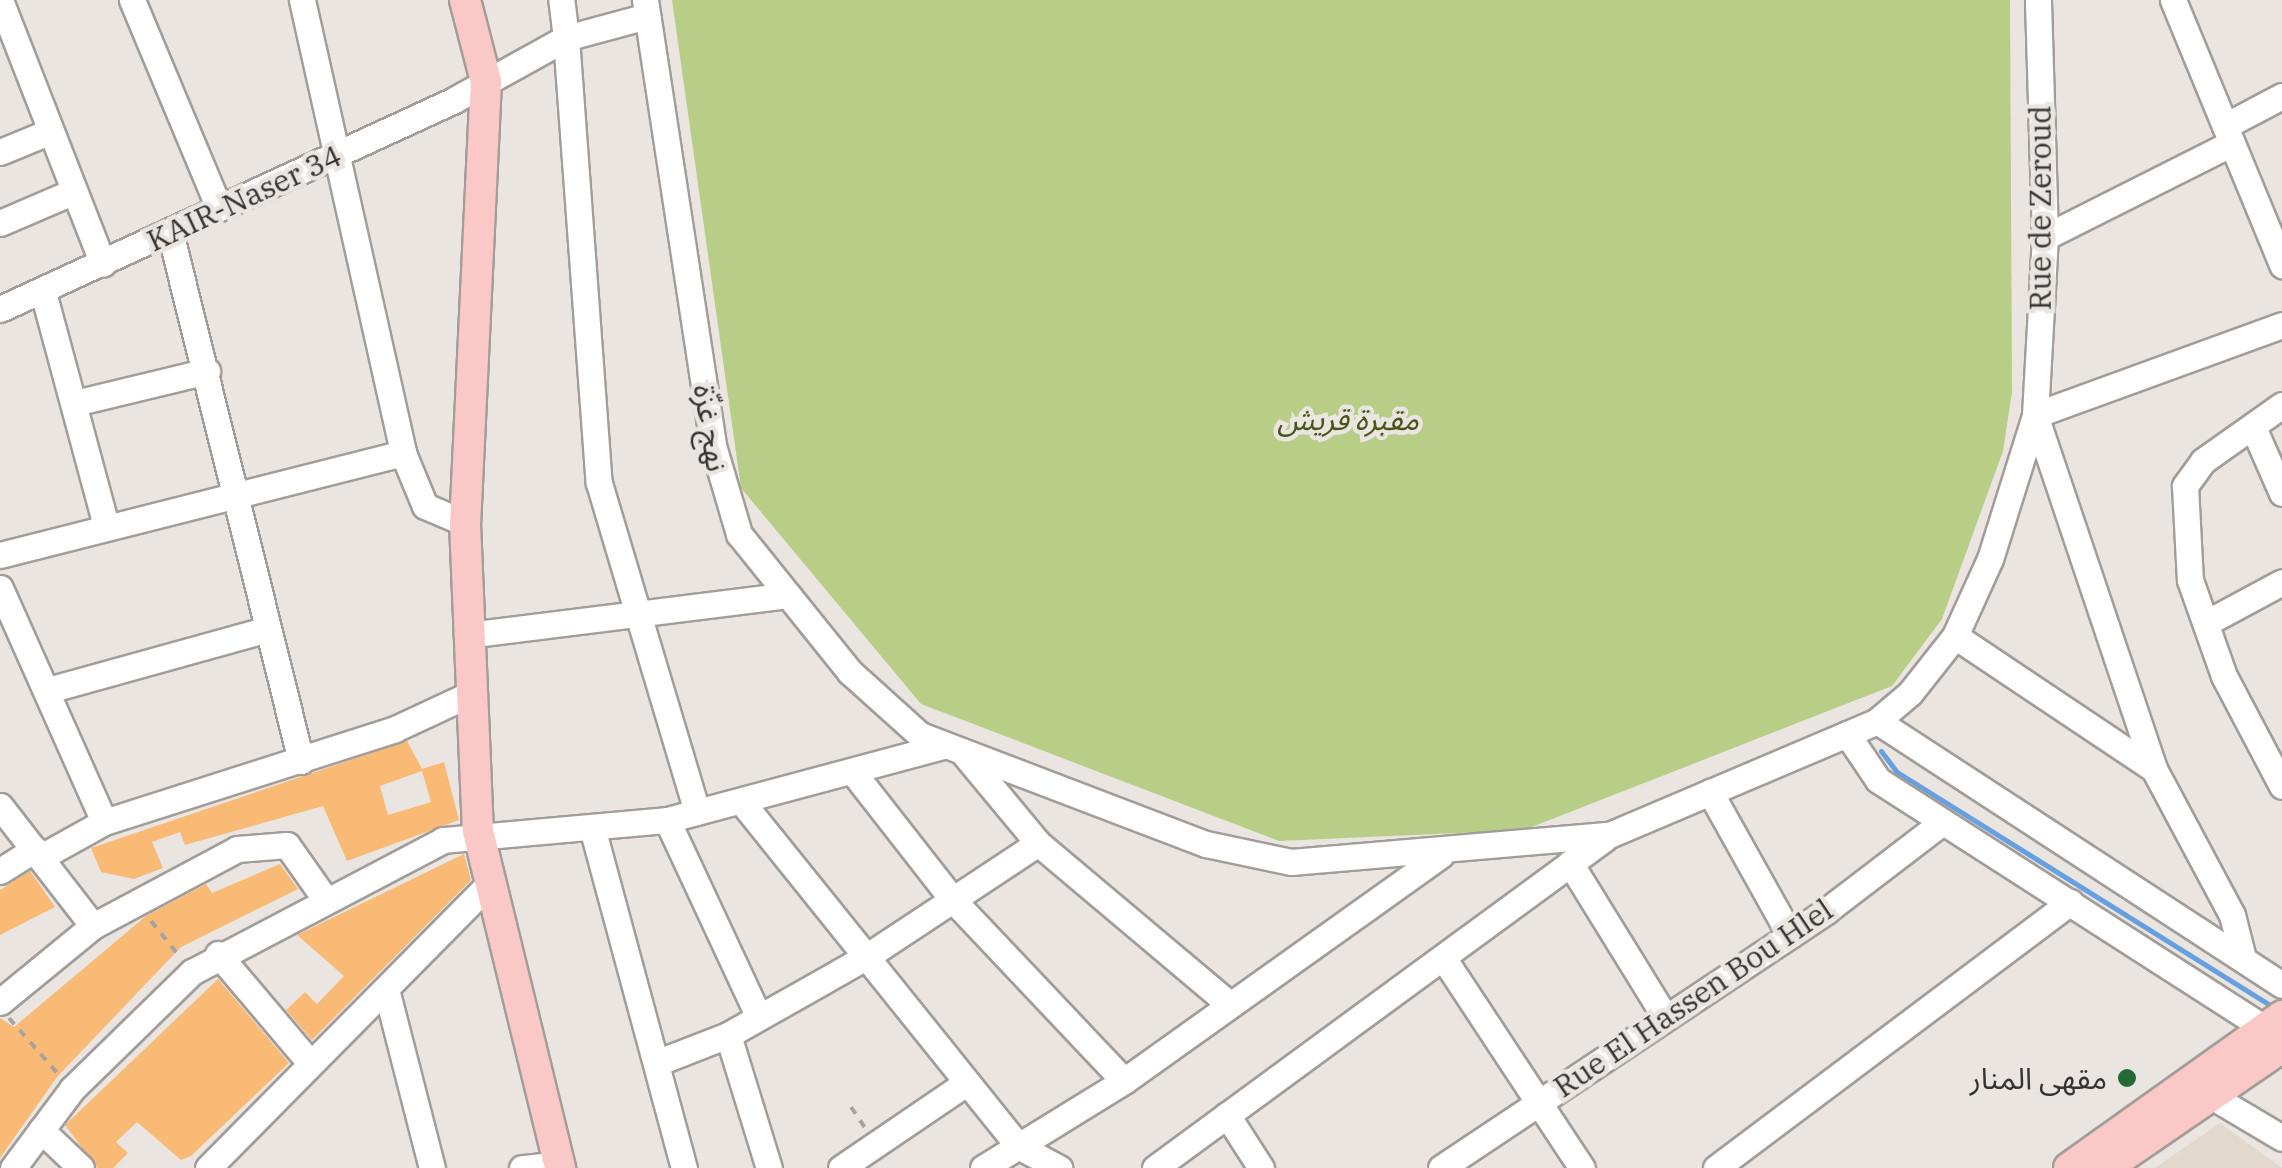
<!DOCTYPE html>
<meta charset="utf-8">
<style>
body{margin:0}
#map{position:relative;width:2282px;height:1168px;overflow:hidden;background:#eae5e0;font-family:"IBM Plex Serif","Noto Sans Arabic",serif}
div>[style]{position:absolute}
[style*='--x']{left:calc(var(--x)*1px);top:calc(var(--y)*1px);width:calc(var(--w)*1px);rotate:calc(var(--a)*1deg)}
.built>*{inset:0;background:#e2d8cd}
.green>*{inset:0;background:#b8cd85}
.stream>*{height:5px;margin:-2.5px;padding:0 2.5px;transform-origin:2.5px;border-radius:2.5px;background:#67a0e1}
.building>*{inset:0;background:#f9ba75}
.path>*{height:4px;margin-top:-2px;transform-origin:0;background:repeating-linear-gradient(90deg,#a6a29f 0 8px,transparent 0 16px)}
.roads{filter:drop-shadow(2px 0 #a29d99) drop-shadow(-2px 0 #a29d99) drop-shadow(0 2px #a29d99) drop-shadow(0 -2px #a29d99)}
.minor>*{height:25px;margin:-12.5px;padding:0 12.5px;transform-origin:12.5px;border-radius:12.5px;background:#fff}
.major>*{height:30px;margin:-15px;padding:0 15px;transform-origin:15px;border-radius:15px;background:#fac9c7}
.dots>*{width:28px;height:28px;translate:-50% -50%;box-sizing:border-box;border:5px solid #eae5e0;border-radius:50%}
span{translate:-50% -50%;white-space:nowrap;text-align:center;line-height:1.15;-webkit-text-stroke:9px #eae5e0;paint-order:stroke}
.street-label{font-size:30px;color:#353432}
.park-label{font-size:30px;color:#48561a;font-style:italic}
.poi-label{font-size:30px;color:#353432}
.right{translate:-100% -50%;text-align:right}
</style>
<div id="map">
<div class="built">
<div style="clip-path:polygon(2220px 1123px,2282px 1168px,2155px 1168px)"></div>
</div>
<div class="green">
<div style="clip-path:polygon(672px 0,2010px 0,2012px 392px,2003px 451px,1942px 619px,1892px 686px,1524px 830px,1279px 841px,921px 704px,741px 488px)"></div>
</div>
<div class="stream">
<div style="--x:1881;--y:751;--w:26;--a:53"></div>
<div style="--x:1897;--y:772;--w:446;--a:32"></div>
</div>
<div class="building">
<div style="clip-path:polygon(evenodd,407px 741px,422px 769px,444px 762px,459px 820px,347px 861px,323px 806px,185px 845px,180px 832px,152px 842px,163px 868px,134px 879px,101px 872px,91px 848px,407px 741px,422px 771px,431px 802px,388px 815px,380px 786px,422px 771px)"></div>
<div style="clip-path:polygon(464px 854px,471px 880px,312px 1040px,286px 1010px,305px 992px,317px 1004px,344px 976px,297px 935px)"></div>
<div style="clip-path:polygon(280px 864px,298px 889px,181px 947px,57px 1077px,0 1158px,0 1018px,14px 1027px,146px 916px,206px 884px,212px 893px)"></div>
<div style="clip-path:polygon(30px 871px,55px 907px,0 935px,0 890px)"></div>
<div style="clip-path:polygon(218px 979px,289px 1063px,191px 1156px,181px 1160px,137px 1122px,116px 1142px,128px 1153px,113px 1168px,97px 1168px,65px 1125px)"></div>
</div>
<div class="path">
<div style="--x:151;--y:921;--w:45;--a:51.3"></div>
<div style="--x:9;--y:1018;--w:76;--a:48.7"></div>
<div style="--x:851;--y:1107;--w:25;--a:56"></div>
</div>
<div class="roads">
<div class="minor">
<div style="--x:0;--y:0;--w:283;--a:68.7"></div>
<div style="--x:132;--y:0;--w:225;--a:67.3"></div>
<div style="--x:302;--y:0;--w:464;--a:77.4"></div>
<div style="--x:403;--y:453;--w:57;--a:67.5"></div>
<div style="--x:425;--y:506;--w:43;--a:23"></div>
<div style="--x:645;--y:0;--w:454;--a:81.3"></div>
<div style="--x:714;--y:449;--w:89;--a:73.6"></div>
<div style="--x:739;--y:534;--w:177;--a:51.2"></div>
<div style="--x:850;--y:672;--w:94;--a:42"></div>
<div style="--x:920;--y:735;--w:306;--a:20.9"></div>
<div style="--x:1206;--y:844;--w:87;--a:12"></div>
<div style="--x:1291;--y:862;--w:319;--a:-4.9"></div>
<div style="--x:1609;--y:835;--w:291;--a:-23"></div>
<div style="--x:1877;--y:721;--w:43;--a:-40.3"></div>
<div style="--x:1910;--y:693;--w:73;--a:-51.7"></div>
<div style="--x:1955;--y:636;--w:85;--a:-65.6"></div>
<div style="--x:1990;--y:559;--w:151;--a:-72.6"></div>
<div style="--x:2035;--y:415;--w:178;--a:-86.8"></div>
<div style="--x:2045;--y:237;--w:237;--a:-91.7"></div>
<div style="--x:2173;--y:0;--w:287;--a:67.6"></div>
<div style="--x:647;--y:16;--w:84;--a:164.8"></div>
<div style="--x:566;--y:38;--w:446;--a:85.8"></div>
<div style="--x:599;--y:483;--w:343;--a:73.4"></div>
<div style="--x:2225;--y:126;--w:64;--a:-27.8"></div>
<div style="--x:0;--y:152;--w:50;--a:-22.4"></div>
<div style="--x:0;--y:223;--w:76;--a:-23.2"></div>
<div style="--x:170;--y:232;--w:545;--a:76.09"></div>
<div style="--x:2045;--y:237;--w:209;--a:-26.7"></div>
<div style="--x:43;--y:292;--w:242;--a:74.9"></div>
<div style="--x:0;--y:309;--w:500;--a:-24.7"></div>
<div style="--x:454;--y:100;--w:128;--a:-29"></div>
<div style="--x:566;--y:38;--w:38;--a:-97"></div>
<div style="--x:75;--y:403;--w:136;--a:-13.6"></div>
<div style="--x:2282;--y:405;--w:97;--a:144.7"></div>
<div style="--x:2203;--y:461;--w:31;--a:126"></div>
<div style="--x:2185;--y:486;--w:94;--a:87"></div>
<div style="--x:2190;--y:580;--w:102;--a:70.5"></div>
<div style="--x:2224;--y:676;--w:124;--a:62.2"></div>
<div style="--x:2035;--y:415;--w:373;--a:71.4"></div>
<div style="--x:2154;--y:769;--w:166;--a:61.9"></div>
<div style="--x:2232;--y:915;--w:40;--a:75.6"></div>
<div style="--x:2035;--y:415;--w:263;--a:-20"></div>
<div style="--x:2253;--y:427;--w:72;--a:66.3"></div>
<div style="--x:0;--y:555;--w:416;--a:-14.2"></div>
<div style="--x:0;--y:588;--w:256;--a:66"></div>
<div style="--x:2206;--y:623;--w:86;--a:-28.3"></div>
<div style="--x:467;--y:635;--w:323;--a:-7.1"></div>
<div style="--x:1955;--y:636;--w:239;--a:33.8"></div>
<div style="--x:48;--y:690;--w:228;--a:-15.5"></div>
<div style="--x:1877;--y:721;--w:483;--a:33.1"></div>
<div style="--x:1847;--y:734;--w:55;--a:56"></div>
<div style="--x:1878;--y:780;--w:460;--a:32.7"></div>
<div style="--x:965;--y:755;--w:114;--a:50.3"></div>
<div style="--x:1038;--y:843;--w:247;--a:40.1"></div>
<div style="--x:856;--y:776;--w:157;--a:52"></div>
<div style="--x:953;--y:900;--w:249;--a:46.6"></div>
<div style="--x:1710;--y:792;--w:164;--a:60.8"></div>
<div style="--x:741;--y:801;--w:442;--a:51.2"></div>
<div style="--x:1018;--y:1146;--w:47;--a:28.2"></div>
<div style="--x:0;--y:806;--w:152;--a:52.2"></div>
<div style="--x:667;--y:820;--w:217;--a:65"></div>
<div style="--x:593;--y:831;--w:349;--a:74.9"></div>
<div style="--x:41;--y:857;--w:72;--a:-29.1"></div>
<div style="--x:104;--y:822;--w:305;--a:-17.7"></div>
<div style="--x:395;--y:729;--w:81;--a:-25"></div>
<div style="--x:1570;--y:863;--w:181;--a:58.3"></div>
<div style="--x:0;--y:871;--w:41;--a:-32.2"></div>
<div style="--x:218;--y:954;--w:143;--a:49.8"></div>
<div style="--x:1446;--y:962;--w:247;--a:56.6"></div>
<div style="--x:386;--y:989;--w:185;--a:75.6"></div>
<div style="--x:0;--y:1002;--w:120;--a:-39.3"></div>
<div style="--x:93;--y:926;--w:163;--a:-28.1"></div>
<div style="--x:237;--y:849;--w:50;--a:-4.6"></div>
<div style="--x:287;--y:845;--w:62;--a:54.8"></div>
<div style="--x:728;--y:1035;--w:139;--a:72.9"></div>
<div style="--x:656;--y:1063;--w:77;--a:-21.3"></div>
<div style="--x:728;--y:1035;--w:159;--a:-29.5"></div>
<div style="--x:866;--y:957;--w:206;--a:-33.5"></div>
<div style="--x:2213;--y:1097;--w:80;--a:30.7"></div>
<div style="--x:1227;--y:1115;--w:63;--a:57.3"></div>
<div style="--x:41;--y:1130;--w:55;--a:43.5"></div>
<div style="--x:13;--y:1168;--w:99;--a:-53.2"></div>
<div style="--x:72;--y:1089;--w:168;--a:-44.3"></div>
<div style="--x:192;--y:972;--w:284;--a:-27.7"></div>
<div style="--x:443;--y:840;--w:225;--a:-5.1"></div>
<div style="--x:667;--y:820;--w:287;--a:-15"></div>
<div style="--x:208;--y:1168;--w:397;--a:-45.3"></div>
<div style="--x:522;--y:1168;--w:37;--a:-6"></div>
<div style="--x:841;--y:1168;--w:151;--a:-34.2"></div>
<div style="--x:983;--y:1168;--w:166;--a:-31.7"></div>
<div style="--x:1124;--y:1081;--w:389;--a:-35.5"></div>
<div style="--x:1155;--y:1168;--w:558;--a:-36.25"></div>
<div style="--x:1441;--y:1168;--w:463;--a:-33.7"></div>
<div style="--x:1826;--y:911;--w:145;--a:-37.4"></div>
<div style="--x:1716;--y:1168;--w:443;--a:-36.9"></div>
</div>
<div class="major">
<div style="--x:465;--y:0;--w:84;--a:75.5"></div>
<div style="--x:486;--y:81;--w:442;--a:92.7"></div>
<div style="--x:465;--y:523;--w:308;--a:87.6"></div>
<div style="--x:478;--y:831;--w:347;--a:76.3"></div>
<div style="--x:2069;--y:1168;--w:262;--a:-35.5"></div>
<div style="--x:2106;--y:1168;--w:214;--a:-34.5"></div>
</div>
</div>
<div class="dots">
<div style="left:2127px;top:1078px;background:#236a37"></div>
</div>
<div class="street-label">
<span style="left:244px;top:198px;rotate:-25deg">KAIR-Naser 34</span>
<span style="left:2040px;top:208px;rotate:-90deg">Rue de Zeroud</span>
<span style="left:711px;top:428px;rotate:81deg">نهج غزّة</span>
<span style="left:1693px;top:998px;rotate:-34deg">Rue El Hassen Bou Hlel</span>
</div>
<div class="park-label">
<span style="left:1348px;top:419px">مقبرة قريش</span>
</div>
<div class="poi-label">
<span class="right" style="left:2107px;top:1078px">مقهى المنار</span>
</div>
</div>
